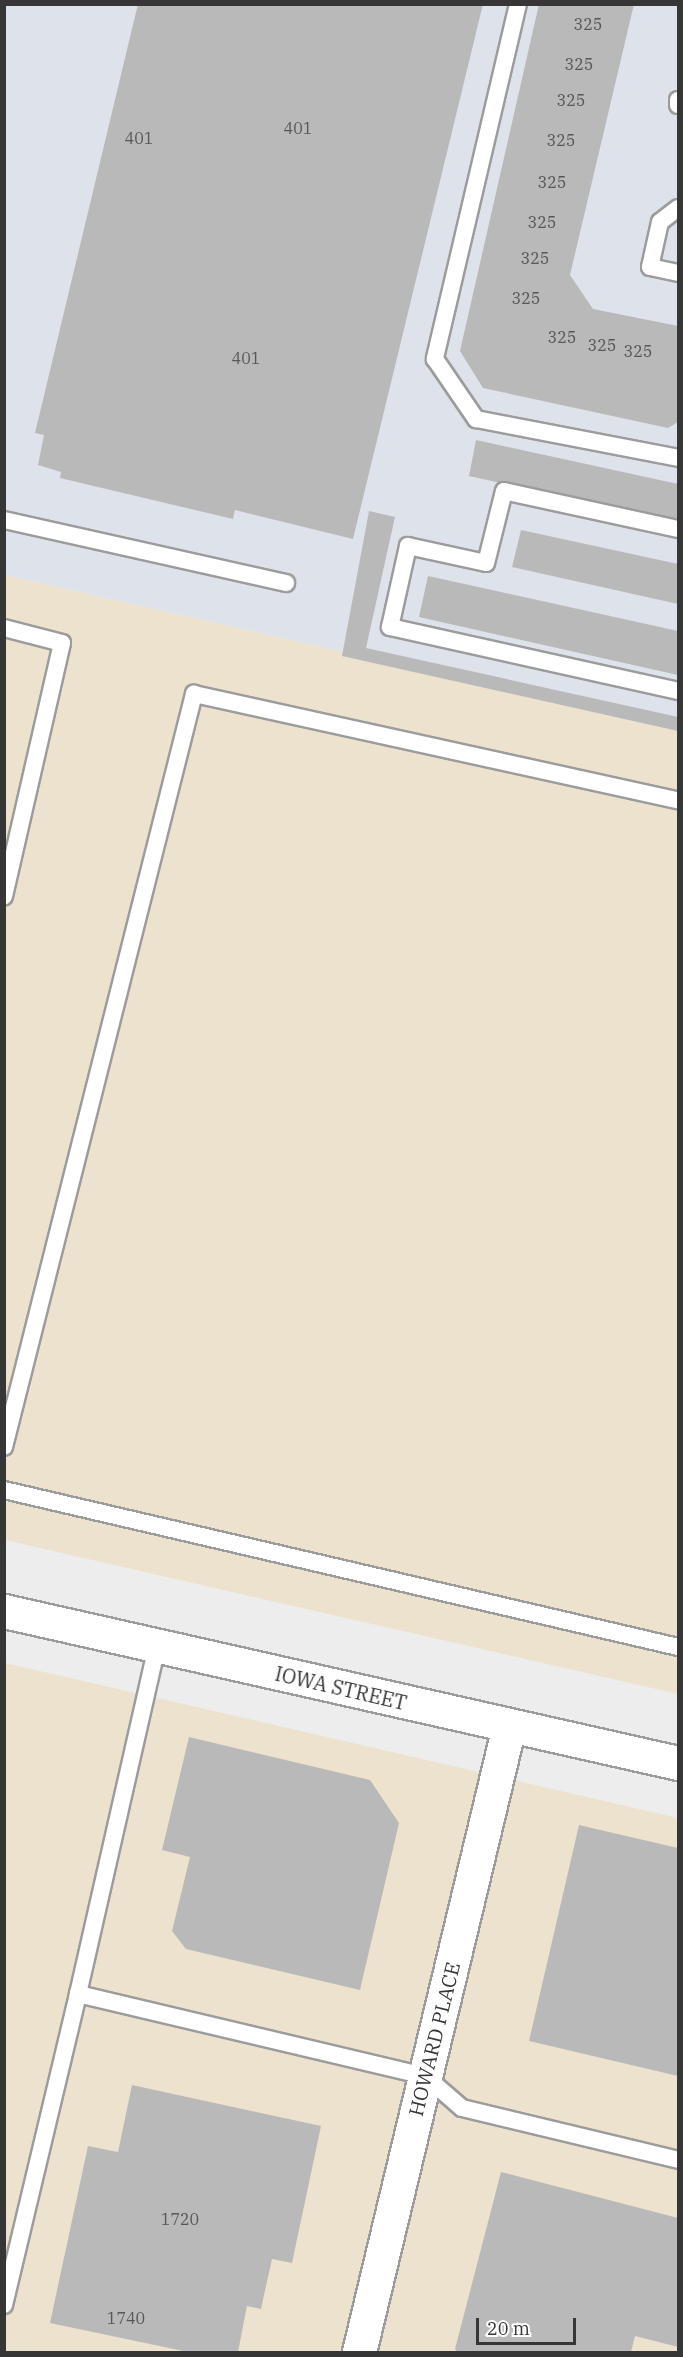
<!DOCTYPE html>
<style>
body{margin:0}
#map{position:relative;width:683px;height:2357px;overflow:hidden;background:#ededee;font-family:"IBM Plex Serif",serif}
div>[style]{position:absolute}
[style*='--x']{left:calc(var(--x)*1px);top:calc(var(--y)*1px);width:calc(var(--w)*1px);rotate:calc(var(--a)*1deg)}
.built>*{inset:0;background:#dee2ea}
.industrial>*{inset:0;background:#ede2ce}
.building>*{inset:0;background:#bab9b9}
.roads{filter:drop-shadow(2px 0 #9c9c9d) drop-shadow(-2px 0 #9c9c9d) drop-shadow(0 2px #9c9c9d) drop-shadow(0 -2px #9c9c9d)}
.service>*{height:16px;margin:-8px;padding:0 8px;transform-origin:8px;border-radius:8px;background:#fff}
.minor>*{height:33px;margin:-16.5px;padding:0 16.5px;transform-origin:16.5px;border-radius:16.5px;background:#fff}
span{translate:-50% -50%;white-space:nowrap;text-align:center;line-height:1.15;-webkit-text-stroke:4.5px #fff;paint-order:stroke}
.number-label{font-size:16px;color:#575757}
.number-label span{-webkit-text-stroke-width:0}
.street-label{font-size:20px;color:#363636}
.frame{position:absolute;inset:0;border:6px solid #363636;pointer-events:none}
.scale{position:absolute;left:476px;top:2318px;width:100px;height:27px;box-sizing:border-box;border:3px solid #363636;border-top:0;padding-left:8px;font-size:18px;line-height:21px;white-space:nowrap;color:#363636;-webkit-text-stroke:4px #fff;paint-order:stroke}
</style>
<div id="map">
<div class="built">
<div style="clip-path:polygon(5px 5px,678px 5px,678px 728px,5px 575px)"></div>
</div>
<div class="industrial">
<div style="clip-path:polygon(5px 575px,678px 728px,678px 1694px,5px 1540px)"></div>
<div style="clip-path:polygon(5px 1663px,678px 1818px,678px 2352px,5px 2352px)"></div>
</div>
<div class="building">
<div style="clip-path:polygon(138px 4px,483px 4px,353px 539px,235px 510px,233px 519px,60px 478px,61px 472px,38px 465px,44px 435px,35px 433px)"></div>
<div style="clip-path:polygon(539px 4px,634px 4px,570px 275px,593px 309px,678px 326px,678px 422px,668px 428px,483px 388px,460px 351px)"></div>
<div style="clip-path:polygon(476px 440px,678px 484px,678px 522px,469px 476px)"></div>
<div style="clip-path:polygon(369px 511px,395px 517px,366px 648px,678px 717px,678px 731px,342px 656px)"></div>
<div style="clip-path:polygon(521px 530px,678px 564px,678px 604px,512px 567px)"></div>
<div style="clip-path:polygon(428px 576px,678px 631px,678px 675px,419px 617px)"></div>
<div style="clip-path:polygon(189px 1737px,370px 1780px,399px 1823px,360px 1990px,186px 1949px,172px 1931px,190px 1857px,162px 1850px)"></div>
<div style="clip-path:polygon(579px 1825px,678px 1848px,678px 2076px,529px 2041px)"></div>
<div style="clip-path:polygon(132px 2085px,321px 2126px,292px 2263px,272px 2259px,261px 2309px,247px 2306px,238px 2352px,188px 2352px,50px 2323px,88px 2146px,118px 2152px)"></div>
<div style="clip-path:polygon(501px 2172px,678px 2218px,678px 2347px,635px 2336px,631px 2352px,457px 2352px,455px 2349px)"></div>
</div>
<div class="roads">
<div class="service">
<div style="--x:518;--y:4;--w:365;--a:103.2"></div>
<div style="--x:435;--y:359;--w:73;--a:55.7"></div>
<div style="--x:476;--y:419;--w:206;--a:10.9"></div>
<div style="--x:678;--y:100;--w:5;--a:90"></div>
<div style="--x:678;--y:208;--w:23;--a:142"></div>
<div style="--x:660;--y:222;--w:46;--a:102.5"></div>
<div style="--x:650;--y:267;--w:29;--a:12"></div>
<div style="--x:4;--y:520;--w:289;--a:12.6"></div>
<div style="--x:678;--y:529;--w:178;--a:-167.7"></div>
<div style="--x:504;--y:491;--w:74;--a:104"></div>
<div style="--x:486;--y:563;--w:80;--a:-167.7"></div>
<div style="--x:408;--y:546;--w:83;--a:102.5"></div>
<div style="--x:390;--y:627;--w:295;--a:12.5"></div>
<div style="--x:4;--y:628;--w:60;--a:14.5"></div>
<div style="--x:62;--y:643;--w:260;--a:102.9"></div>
<div style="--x:4;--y:1447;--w:777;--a:-75.84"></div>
<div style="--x:194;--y:694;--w:495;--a:12.4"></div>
<div style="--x:4;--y:1490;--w:692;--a:13.11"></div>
<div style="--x:78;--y:1994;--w:358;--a:-77.2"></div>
<div style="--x:4;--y:2305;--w:320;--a:-76.6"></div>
<div style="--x:78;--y:1994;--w:357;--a:13.3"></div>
<div style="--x:425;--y:2076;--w:49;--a:40.9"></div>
<div style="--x:462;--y:2108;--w:222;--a:13.5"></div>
</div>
<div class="minor">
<div style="--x:4;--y:1611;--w:691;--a:12.71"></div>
<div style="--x:359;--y:2352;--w:644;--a:-76.53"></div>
</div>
</div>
<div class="number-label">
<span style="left:588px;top:24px">325</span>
<span style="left:579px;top:64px">325</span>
<span style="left:571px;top:100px">325</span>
<span style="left:298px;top:128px">401</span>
<span style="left:139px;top:138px">401</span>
<span style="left:561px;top:140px">325</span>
<span style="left:552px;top:182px">325</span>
<span style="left:542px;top:222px">325</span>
<span style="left:535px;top:258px">325</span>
<span style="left:526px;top:298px">325</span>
<span style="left:562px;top:337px">325</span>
<span style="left:602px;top:345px">325</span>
<span style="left:638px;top:351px">325</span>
<span style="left:246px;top:358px">401</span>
<span style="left:180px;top:2219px">1720</span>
<span style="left:126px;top:2318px">1740</span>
</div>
<div class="street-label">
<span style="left:341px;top:1688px;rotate:13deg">IOWA STREET</span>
<span style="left:434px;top:2039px;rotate:-76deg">HOWARD PLACE</span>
</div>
<div class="frame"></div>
<div class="scale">20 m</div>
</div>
